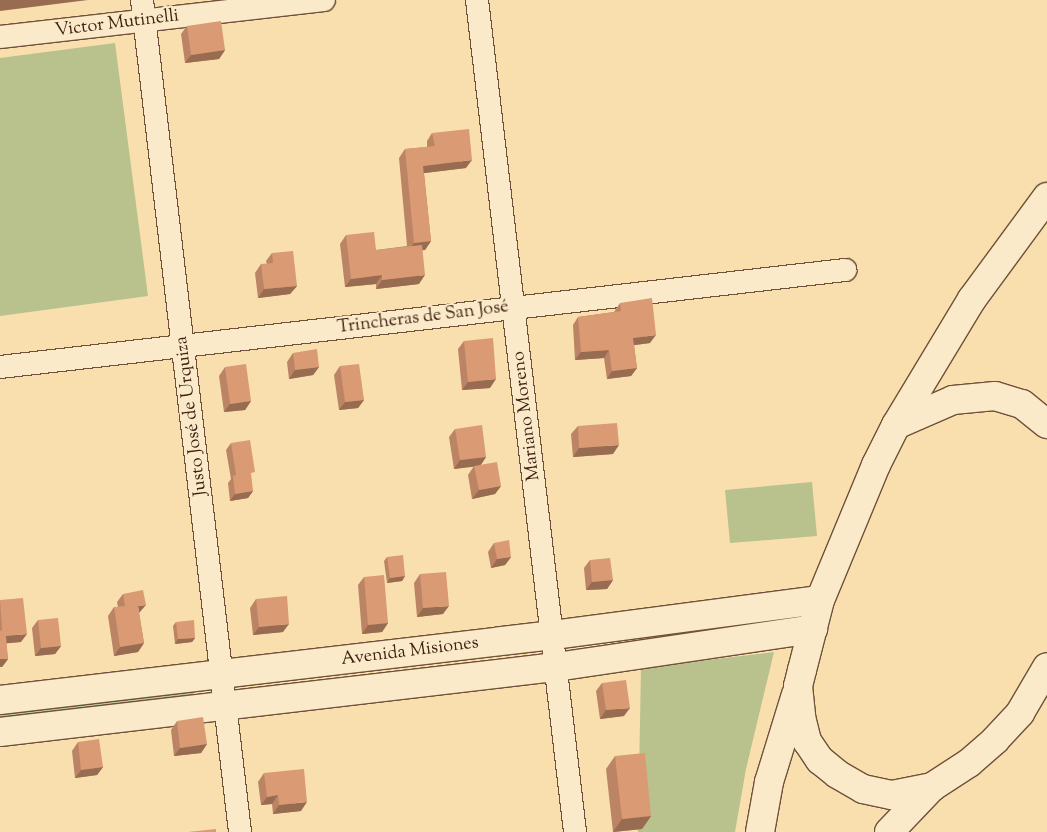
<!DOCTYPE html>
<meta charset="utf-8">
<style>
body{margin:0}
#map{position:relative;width:1047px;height:832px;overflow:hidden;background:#f8dfad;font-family:"Sorts Mill Goudy",serif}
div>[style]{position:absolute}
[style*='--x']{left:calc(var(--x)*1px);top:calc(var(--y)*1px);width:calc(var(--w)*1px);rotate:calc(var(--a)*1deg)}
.green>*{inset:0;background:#b9c28d}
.roads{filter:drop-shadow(1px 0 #6f5139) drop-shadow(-1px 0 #6f5139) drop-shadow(0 1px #6f5139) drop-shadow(0 -1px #6f5139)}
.minor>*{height:22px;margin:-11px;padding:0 11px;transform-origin:11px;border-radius:11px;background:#faeaca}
.secondary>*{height:28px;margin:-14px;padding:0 14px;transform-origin:14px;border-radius:14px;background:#faeaca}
.wall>*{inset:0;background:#bb8464}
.shaded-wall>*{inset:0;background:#986c51}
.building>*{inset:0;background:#d99a74}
span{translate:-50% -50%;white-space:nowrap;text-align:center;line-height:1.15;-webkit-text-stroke:4.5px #faeaca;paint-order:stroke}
.street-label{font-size:18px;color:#412212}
</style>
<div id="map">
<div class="green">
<div style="clip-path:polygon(115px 43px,148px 296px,0 316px,0 58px)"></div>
<div style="clip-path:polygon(812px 482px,817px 536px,730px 543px,725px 490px)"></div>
<div style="clip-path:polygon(774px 652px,746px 769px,735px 832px,638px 832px,641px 668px)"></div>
<div style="clip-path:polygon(192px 682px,194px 698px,0 722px,0 706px)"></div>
</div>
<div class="roads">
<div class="minor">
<div style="--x:142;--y:0;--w:838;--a:83.28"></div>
<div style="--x:477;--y:0;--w:838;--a:83.28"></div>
<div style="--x:0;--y:37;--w:326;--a:-6.5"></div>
<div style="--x:0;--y:367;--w:851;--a:-6.55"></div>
</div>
<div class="secondary">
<div style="--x:1047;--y:197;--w:127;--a:126.3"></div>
<div style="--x:972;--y:299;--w:147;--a:121.1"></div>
<div style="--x:896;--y:425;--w:45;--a:116.6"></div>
<div style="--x:876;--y:465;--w:146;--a:112.5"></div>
<div style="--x:820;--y:600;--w:72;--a:104.4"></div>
<div style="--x:802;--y:670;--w:16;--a:104"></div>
<div style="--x:798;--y:686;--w:31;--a:84"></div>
<div style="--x:801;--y:717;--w:25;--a:76"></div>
<div style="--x:807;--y:741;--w:23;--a:56"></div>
<div style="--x:820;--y:760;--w:22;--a:39"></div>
<div style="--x:837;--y:774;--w:30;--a:30"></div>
<div style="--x:863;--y:789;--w:30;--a:12"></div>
<div style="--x:892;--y:795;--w:41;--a:-11.3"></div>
<div style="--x:932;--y:787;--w:44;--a:-33"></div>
<div style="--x:969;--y:763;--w:35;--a:-41"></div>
<div style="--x:995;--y:740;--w:37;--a:-47"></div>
<div style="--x:1020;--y:713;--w:53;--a:-59.6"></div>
<div style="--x:896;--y:425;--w:62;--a:-23.7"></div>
<div style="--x:953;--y:400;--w:42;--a:-5.4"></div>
<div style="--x:995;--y:396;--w:28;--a:17"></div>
<div style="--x:1022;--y:404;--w:32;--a:39"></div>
<div style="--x:0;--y:700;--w:557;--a:-6.7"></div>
<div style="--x:553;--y:635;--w:269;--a:-7.5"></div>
<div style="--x:0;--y:732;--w:560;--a:-6.67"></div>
<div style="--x:556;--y:667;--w:260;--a:-8.4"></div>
<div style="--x:760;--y:832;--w:51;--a:-79.8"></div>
<div style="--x:769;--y:782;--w:92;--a:-72.9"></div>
<div style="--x:889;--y:832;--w:61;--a:-46.3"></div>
</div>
</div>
<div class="wall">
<div style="clip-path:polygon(187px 26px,225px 50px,219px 59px,185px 63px,181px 34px)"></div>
<div style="clip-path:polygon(432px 133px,466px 168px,424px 173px,431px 241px,425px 250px,422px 250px,419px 284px,376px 289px,376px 284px,345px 287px,340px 244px,346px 235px,376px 250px,407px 246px,399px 158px,405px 149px,427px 147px,427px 141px)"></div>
<div style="clip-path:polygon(272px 253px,297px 286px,290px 294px,258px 298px,255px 273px,261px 264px,267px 264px,266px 261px)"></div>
<div style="clip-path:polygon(620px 303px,650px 343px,634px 345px,637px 368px,631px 376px,607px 379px,604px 358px,575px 360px,573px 325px,578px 317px,614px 312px)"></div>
<div style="clip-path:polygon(464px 341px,490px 388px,462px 390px,458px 349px)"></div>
<div style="clip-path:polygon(293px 353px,319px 367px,313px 375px,289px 379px,287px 362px)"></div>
<div style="clip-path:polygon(340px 366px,364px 400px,358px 408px,339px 410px,334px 375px)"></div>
<div style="clip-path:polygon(225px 367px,251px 401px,245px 410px,224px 412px,219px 376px)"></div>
<div style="clip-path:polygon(578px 426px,613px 454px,573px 457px,571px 434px)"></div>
<div style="clip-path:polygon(455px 429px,486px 457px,481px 465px,501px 486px,495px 494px,472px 499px,468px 475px,474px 466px,454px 469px,449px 437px)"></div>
<div style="clip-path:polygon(231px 443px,253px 491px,248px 498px,230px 501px,228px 483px,231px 479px,226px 450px)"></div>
<div style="clip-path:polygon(494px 543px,511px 557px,505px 565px,491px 568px,488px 552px)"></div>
<div style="clip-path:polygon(387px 557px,405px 576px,402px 581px,387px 583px,384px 561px)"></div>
<div style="clip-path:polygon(590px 560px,613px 580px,607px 589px,586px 590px,584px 568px)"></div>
<div style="clip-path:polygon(420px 574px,443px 614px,417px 617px,414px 583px)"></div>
<div style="clip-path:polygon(364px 577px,388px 623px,382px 632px,362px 634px,358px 585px)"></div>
<div style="clip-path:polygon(123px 594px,139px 613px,144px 643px,138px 652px,114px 656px,108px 616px,114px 607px,118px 607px,117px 602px)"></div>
<div style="clip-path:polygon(256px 599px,283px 632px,253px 635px,250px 608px)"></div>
<div style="clip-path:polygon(0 600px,21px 642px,6px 643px,8px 659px,2px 667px,0 667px)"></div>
<div style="clip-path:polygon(38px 620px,61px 646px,55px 654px,35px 656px,32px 628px)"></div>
<div style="clip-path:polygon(176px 622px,195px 638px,192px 642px,175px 644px,173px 626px)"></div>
<div style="clip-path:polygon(602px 683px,624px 716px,600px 719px,596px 691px)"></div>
<div style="clip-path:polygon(177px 721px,207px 744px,201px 753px,174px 756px,171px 730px)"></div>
<div style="clip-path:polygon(78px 742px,103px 767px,97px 775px,75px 778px,72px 751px)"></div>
<div style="clip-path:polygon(615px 756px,651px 816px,642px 829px,613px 832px,606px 769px)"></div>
<div style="clip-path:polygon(264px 773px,301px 811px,273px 814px,272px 804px,261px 805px,258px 782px)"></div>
</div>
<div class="shaded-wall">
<div style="clip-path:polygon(0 0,88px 0,0 11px)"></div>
<div style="clip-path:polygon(225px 50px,219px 59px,185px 63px,191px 55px)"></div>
<div style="clip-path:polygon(472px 160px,466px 168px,417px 174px,423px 166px)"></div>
<div style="clip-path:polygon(431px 241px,425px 250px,408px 252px,414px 243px)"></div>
<div style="clip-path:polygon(382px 275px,376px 284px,345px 287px,351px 279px)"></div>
<div style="clip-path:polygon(425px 275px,419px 284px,376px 289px,382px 280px)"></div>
<div style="clip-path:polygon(297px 286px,290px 294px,258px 298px,264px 289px)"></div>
<div style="clip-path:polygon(656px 335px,650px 343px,628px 346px,633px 338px)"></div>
<div style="clip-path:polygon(609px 350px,604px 358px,575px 360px,581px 352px)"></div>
<div style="clip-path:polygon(319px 367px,313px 375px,289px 379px,295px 370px)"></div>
<div style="clip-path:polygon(637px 368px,631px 376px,607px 379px,612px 371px)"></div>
<div style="clip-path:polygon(496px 379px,490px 388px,462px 390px,468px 382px)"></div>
<div style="clip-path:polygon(364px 400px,358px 408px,339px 410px,345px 402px)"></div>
<div style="clip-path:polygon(251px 401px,245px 410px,224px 412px,230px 404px)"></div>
<div style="clip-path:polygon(619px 445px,613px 454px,573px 457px,579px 448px)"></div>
<div style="clip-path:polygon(486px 457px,480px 466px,454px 469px,460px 460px)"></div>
<div style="clip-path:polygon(501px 486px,495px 494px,472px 499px,479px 490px)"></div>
<div style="clip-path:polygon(253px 491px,248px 498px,230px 501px,235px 494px)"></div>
<div style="clip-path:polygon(511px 557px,505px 565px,491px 568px,497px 559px)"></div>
<div style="clip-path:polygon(405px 576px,402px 581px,387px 583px,390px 578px)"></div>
<div style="clip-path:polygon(613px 580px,607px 589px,586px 590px,592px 582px)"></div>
<div style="clip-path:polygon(146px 605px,139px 613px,138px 606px)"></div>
<div style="clip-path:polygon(449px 606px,443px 614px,417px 617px,423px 608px)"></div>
<div style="clip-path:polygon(388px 623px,382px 632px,362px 634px,368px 625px)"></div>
<div style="clip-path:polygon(289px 624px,283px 632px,253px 635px,259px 627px)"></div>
<div style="clip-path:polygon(27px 634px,21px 642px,0 644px,6px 636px)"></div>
<div style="clip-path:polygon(195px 638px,192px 642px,175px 644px,178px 639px)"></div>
<div style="clip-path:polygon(144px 643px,138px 652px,114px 656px,120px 647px)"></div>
<div style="clip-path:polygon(61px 646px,55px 654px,35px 656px,41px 648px)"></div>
<div style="clip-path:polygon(0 659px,8px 659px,2px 667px,0 667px)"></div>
<div style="clip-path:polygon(630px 708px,624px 716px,600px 719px,606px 710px)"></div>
<div style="clip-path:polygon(207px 744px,201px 753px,174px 756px,180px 748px)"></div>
<div style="clip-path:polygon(103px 767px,97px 775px,75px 778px,81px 770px)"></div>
<div style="clip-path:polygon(278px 795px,272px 804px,261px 805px,267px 797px)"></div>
<div style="clip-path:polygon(307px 802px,301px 811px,273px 814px,279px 805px)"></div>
<div style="clip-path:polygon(651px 816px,642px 829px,613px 832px,622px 819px)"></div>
</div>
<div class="building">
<div style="clip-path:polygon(221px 21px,225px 50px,191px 55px,187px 26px)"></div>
<div style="clip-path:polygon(469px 129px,472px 160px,423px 166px,431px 241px,414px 243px,405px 149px,435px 146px,432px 133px)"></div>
<div style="clip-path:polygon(374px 232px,376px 250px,422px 245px,425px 275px,382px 280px,382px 275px,351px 279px,346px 235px)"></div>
<div style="clip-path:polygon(293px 251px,297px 286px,264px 289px,261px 264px,273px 263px,272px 253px)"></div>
<div style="clip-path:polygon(652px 298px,656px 335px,633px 338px,637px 368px,612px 371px,609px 350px,581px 352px,578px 317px,621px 311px,620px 303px)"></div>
<div style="clip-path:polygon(493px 338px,496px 379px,468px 382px,464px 341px)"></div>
<div style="clip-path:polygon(317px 349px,319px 367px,295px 370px,293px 353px)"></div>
<div style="clip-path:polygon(246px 364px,251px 401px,230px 404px,225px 367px)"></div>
<div style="clip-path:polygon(359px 364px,364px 400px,345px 402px,340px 366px)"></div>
<div style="clip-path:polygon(617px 423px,619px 445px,579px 448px,578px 426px)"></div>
<div style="clip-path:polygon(482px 425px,486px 457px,460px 460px,455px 429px)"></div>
<div style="clip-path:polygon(250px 440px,255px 472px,251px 473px,253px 491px,235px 494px,233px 476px,236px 475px,231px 443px)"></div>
<div style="clip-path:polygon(497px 462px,501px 486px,479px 490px,474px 466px)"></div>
<div style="clip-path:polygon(509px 540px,511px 557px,497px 559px,494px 543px)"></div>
<div style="clip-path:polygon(403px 555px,405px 576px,390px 578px,387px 557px)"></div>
<div style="clip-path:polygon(610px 558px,613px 580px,592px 582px,590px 560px)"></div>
<div style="clip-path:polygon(446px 572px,449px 606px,423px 608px,420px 574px)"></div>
<div style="clip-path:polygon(384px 575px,388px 623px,368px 625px,364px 577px)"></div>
<div style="clip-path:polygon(143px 590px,146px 605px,138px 606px,144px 643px,120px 647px,114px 607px,125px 606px,123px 594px)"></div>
<div style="clip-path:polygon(287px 596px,289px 624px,259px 627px,256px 599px)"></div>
<div style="clip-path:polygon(23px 598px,27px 634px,6px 636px,8px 659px,0 659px,0 631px,2px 630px,0 600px)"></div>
<div style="clip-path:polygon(58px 618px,61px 646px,41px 648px,38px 620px)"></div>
<div style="clip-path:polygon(194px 620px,195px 638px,178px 639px,176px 622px)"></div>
<div style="clip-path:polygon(626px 680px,630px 708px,606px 710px,602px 683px)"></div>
<div style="clip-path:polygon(203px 717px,207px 744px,180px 748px,177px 721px)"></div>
<div style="clip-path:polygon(99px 739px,103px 767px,81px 770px,78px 742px)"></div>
<div style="clip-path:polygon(645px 753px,651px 816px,622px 819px,615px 756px)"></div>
<div style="clip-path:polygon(304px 769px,307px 802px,279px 805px,278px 795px,267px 797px,264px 773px)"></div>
<div style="clip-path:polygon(216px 829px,216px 832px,188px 832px)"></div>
</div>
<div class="street-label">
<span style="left:117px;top:24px;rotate:-7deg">Victor Mutinelli</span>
<span style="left:423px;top:318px;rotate:-7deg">Trincheras de San José</span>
<span style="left:192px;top:416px;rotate:-97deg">Justo José de Urquiza</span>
<span style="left:527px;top:416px;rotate:-97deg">Mariano Moreno</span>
<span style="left:410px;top:652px;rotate:-7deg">Avenida Misiones</span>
</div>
</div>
